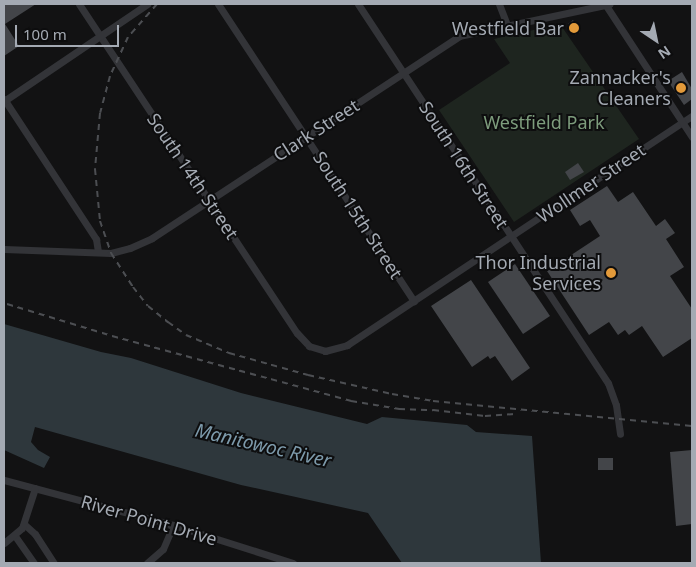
<!DOCTYPE html>
<style>
body{margin:0}
#map{position:relative;width:696px;height:567px;overflow:hidden;background:#121213;font-family:"Noto Sans",sans-serif}
div>[style]{position:absolute}
[style*='--x']{left:calc(var(--x)*1px);top:calc(var(--y)*1px);width:calc(var(--w)*1px);rotate:calc(var(--a)*1deg)}
.green>*{inset:0;background:#1e251f}
.water>*{inset:0;background:#2e373c}
.building>*{inset:0;background:#434549}
.street>*{height:7px;margin:-3.5px;padding:0 3.5px;transform-origin:3.5px;border-radius:3.5px;background:#333438}
.rail>*{height:2px;margin-top:-1px;transform-origin:0;background:repeating-linear-gradient(90deg,#4c4e52 0 6px,transparent 0 11px)}
.dots>*{width:14px;height:14px;translate:-50% -50%;box-sizing:border-box;border:2px solid #0d0d0e;border-radius:50%}
span{translate:-50% -50%;white-space:nowrap;text-align:center;line-height:1.15;-webkit-text-stroke:4px #0d0d0e;paint-order:stroke}
.poi-label{font-size:18px;color:#a4aab3}
.right{translate:-100% -50%;text-align:right}
.park-label{font-size:18px;color:#7d9c7c}
.street-label{font-size:18px;color:#a4aab3}
.water-label{font-size:19px;color:#7d9aab;font-style:italic}
.frame{position:absolute;inset:0;border:5px solid #a4aab3;pointer-events:none}
.north{position:absolute;left:631px;top:15px;width:50px;height:50px;-webkit-text-stroke:4px #0d0d0e;paint-order:stroke;rotate:146deg;font-size:14px;font-weight:700;line-height:20px;text-align:center;color:#a4aab3}
.north::after{content:'';display:block;margin:auto;width:18px;height:22px;background:#a4aab3;clip-path:polygon(50% 0,100% 100%,50% 72%,0 100%)}
.scale{position:absolute;left:15px;top:25px;width:104px;height:22px;box-sizing:border-box;border:2px solid #a4aab3;border-top:0;padding-left:6px;font-size:15px;line-height:18px;white-space:nowrap;color:#a4aab3;-webkit-text-stroke:4px #0d0d0e;paint-order:stroke}
</style>
<div id="map">
<div class="green">
<div style="clip-path:polygon(560px 24px,639px 139px,514px 222px,439px 110px,510px 63px,494px 39px)"></div>
</div>
<div class="water">
<div style="clip-path:polygon(4px 324px,101px 352px,131px 358px,241px 393px,367px 424px,382px 417px,467px 425px,476px 432px,532px 436px,541px 563px,402px 563px,368px 513px,241px 485px,35px 427px,31px 442px,38px 450px,50px 457px,44px 468px,4px 450px)"></div>
</div>
<div class="building">
<div style="clip-path:polygon(4px 4px,36px 4px,5px 24px,19px 46px,4px 56px)"></div>
<div style="clip-path:polygon(573px 20px,580px 32px,575px 35px,568px 24px)"></div>
<div style="clip-path:polygon(682px 72px,692px 89px,692px 99px,684px 105px,668px 81px)"></div>
<div style="clip-path:polygon(578px 163px,584px 172px,570px 180px,565px 172px)"></div>
<div style="clip-path:polygon(607px 186px,618px 202px,633px 192px,656px 226px,665px 219px,675px 233px,666px 239px,684px 267px,670px 276px,692px 309px,692px 338px,663px 357px,642px 326px,629px 335px,625px 330px,618px 335px,609px 322px,589px 335px,547px 271px,600px 236px,590px 220px,580px 226px,570px 210px)"></div>
<div style="clip-path:polygon(515px 264px,550px 316px,523px 334px,488px 282px)"></div>
<div style="clip-path:polygon(471px 280px,530px 368px,512px 381px,495px 356px,490px 359px,488px 356px,472px 367px,431px 306px)"></div>
<div style="clip-path:polygon(692px 450px,692px 524px,676px 526px,670px 452px)"></div>
<div style="clip-path:polygon(598px 458px,613px 458px,613px 470px,598px 470px)"></div>
</div>
<div class="street">
<div style="--x:79;--y:4;--w:395;--a:56.5"></div>
<div style="--x:297;--y:333;--w:18;--a:47"></div>
<div style="--x:309;--y:346;--w:17;--a:17"></div>
<div style="--x:325;--y:351;--w:23;--a:-15"></div>
<div style="--x:347;--y:345;--w:414;--a:-33.6"></div>
<div style="--x:218;--y:4;--w:356;--a:56.6"></div>
<div style="--x:358;--y:4;--w:454;--a:56.6"></div>
<div style="--x:608;--y:383;--w:23;--a:70"></div>
<div style="--x:616;--y:405;--w:29;--a:82"></div>
<div style="--x:499;--y:4;--w:22;--a:69"></div>
<div style="--x:605;--y:4;--w:159;--a:56.8"></div>
<div style="--x:4;--y:99;--w:168;--a:56.7"></div>
<div style="--x:96;--y:239;--w:13;--a:81"></div>
<div style="--x:4;--y:101;--w:173;--a:-34.1"></div>
<div style="--x:4;--y:249;--w:107;--a:2.1"></div>
<div style="--x:111;--y:253;--w:20;--a:-15"></div>
<div style="--x:130;--y:248;--w:24;--a:-24"></div>
<div style="--x:152;--y:238;--w:367;--a:-33.3"></div>
<div style="--x:459;--y:36;--w:154;--a:-12"></div>
<div style="--x:4;--y:480;--w:175;--a:14.9"></div>
<div style="--x:173;--y:525;--w:126;--a:17.6"></div>
<div style="--x:24;--y:524;--w:15;--a:42"></div>
<div style="--x:35;--y:534;--w:35;--a:57"></div>
<div style="--x:15;--y:536;--w:33;--a:55"></div>
<div style="--x:4;--y:543;--w:23;--a:-40"></div>
<div style="--x:22;--y:528;--w:42;--a:-72"></div>
<div style="--x:147;--y:563;--w:21;--a:-41"></div>
<div style="--x:163;--y:549;--w:26;--a:-67"></div>
</div>
<div class="rail">
<div style="--x:157;--y:4;--w:44;--a:131.3"></div>
<div style="--x:128;--y:37;--w:43;--a:114.8"></div>
<div style="--x:110;--y:76;--w:38;--a:105"></div>
<div style="--x:100;--y:113;--w:56;--a:95.1"></div>
<div style="--x:95;--y:169;--w:52;--a:84.5"></div>
<div style="--x:100;--y:221;--w:34;--a:71"></div>
<div style="--x:111;--y:253;--w:40;--a:57.1"></div>
<div style="--x:133;--y:287;--w:24;--a:52"></div>
<div style="--x:148;--y:306;--w:26;--a:39"></div>
<div style="--x:168;--y:322;--w:22;--a:36"></div>
<div style="--x:186;--y:335;--w:47;--a:22.7"></div>
<div style="--x:229;--y:353;--w:82;--a:15.6"></div>
<div style="--x:308;--y:375;--w:86;--a:12.7"></div>
<div style="--x:392;--y:394;--w:42;--a:9.7"></div>
<div style="--x:433;--y:401;--w:260;--a:5.5"></div>
<div style="--x:7;--y:304;--w:110;--a:16.9"></div>
<div style="--x:112;--y:336;--w:248;--a:15.2"></div>
<div style="--x:351;--y:401;--w:49;--a:9.5"></div>
<div style="--x:399;--y:409;--w:34;--a:2"></div>
<div style="--x:433;--y:410;--w:52;--a:6.6"></div>
<div style="--x:485;--y:416;--w:30;--a:-4"></div>
</div>
<div class="dots">
<div style="left:574px;top:28px;background:#e39a3a"></div>
<div style="left:681px;top:88px;background:#e39a3a"></div>
<div style="left:611px;top:273px;background:#e39a3a"></div>
</div>
<div class="poi-label">
<span class="right" style="left:564px;top:28px">Westfield Bar</span>
<span class="right" style="left:671px;top:88px">Zannacker's<br>Cleaners</span>
<span class="right" style="left:601px;top:273px">Thor Industrial<br>Services</span>
</div>
<div class="park-label">
<span style="left:544px;top:122px">Westfield Park</span>
</div>
<div class="street-label">
<span style="left:316px;top:130px;rotate:-33deg">Clark Street</span>
<span style="left:464px;top:165px;rotate:57deg">South 16th Street</span>
<span style="left:193px;top:176px;rotate:56deg">South 14th Street</span>
<span style="left:591px;top:183px;rotate:-34deg">Wollmer Street</span>
<span style="left:358px;top:215px;rotate:57deg">South 15th Street</span>
<span style="left:149px;top:520px;rotate:16deg">River Point Drive</span>
</div>
<div class="water-label">
<span style="left:263px;top:446px;rotate:13deg">Manitowoc River</span>
</div>
<div class="frame"></div>
<div class="north">N</div>
<div class="scale">100 m</div>
</div>
